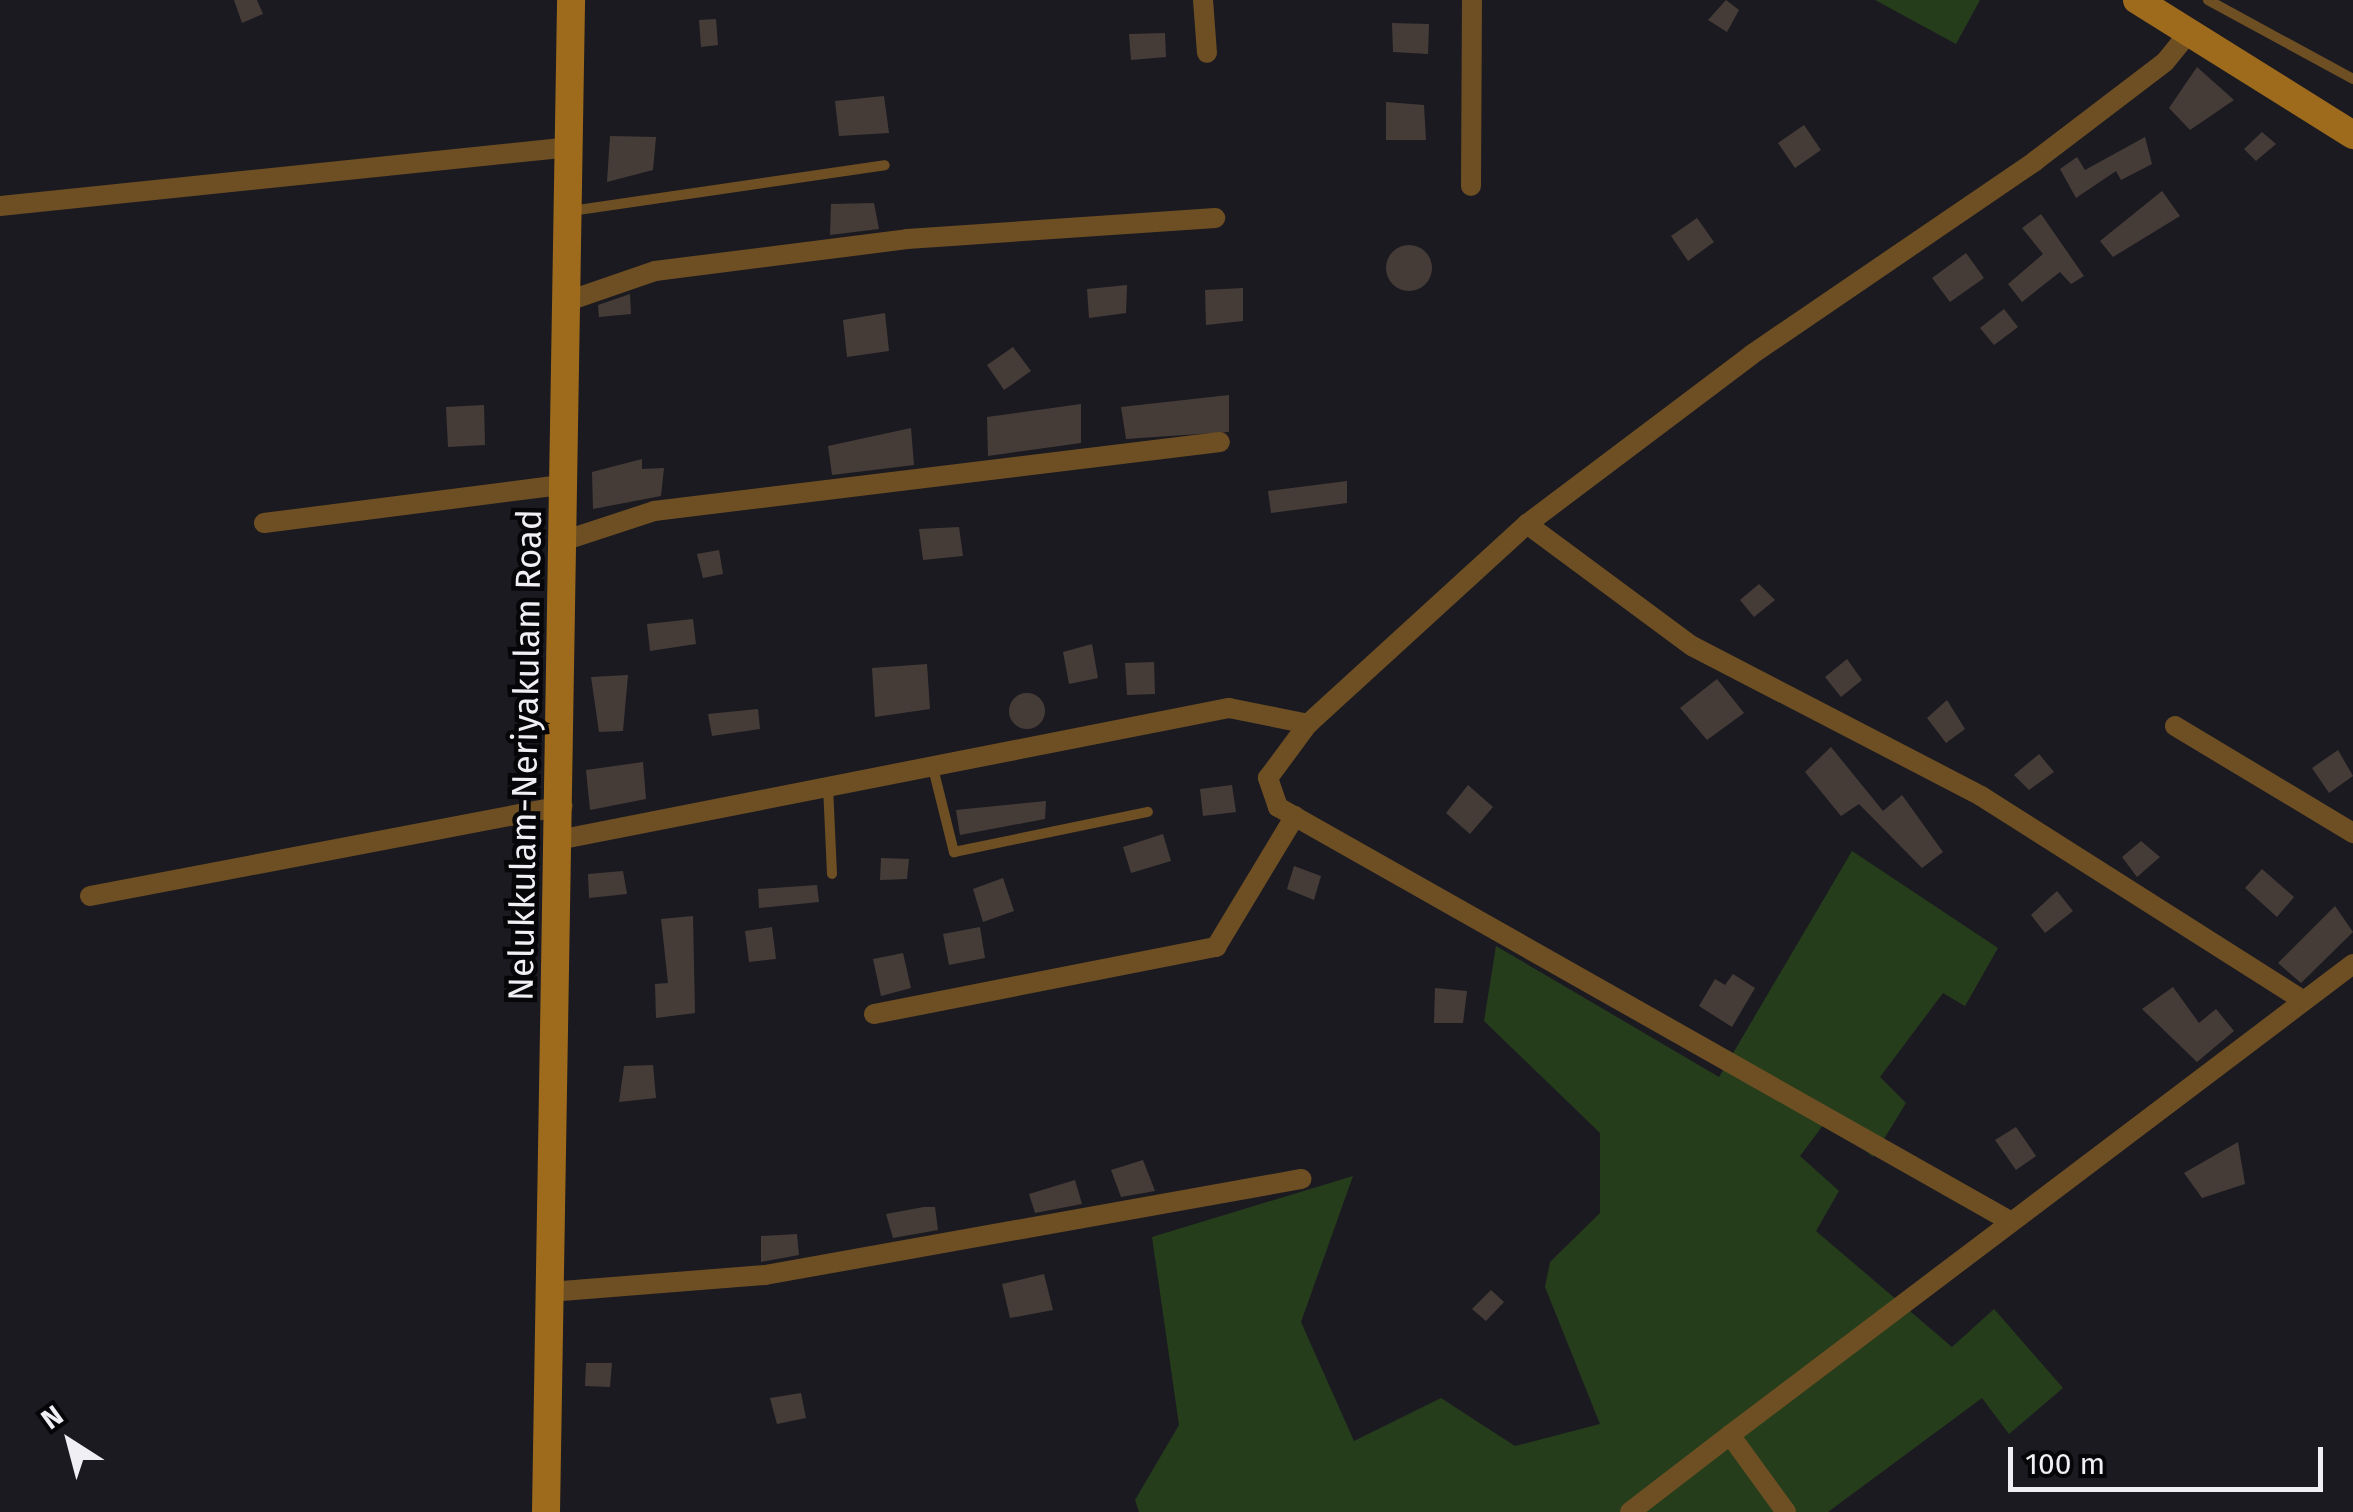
<!DOCTYPE html>
<style>
body{margin:0}
#map{position:relative;width:2353px;height:1512px;overflow:hidden;background:#1b1a21;font-family:"Fira Sans",sans-serif}
div>[style]{position:absolute}
[style*='--x']{left:calc(var(--x)*1px);top:calc(var(--y)*1px);width:calc(var(--w)*1px);rotate:calc(var(--a)*1deg)}
.green>*{inset:0;background:#263d1c}
.building>*{inset:0;background:#453c38}
.round{border-radius:50%}
.lane>*{height:10px;margin:-5px;padding:0 5px;transform-origin:5px;border-radius:5px;background:#6e4f23}
.street>*{height:20px;margin:-10px;padding:0 10px;transform-origin:10px;border-radius:10px;background:#6e4f23}
.secondary>*{height:28px;margin:-14px;padding:0 14px;transform-origin:14px;border-radius:14px;background:#9e6b1c}
span{translate:-50% -50%;white-space:nowrap;text-align:center;line-height:1.15;-webkit-text-stroke:9px #060608;paint-order:stroke}
.street-label{font-size:35px;color:#f0eff4}
.north{position:absolute;left:20px;top:1392px;width:100px;height:100px;-webkit-text-stroke:8px #060608;paint-order:stroke;rotate:324deg;font-size:28px;font-weight:700;line-height:40px;text-align:center;color:#f0eff4}
.north::after{content:'';display:block;margin:auto;width:35px;height:45px;background:#f0eff4;clip-path:polygon(50% 0,100% 100%,50% 72%,0 100%)}
.scale{position:absolute;left:2008px;top:1447px;width:315px;height:45px;box-sizing:border-box;border:5px solid #f0eff4;border-top:0;padding-left:12px;font-size:30px;line-height:35px;white-space:nowrap;color:#f0eff4;-webkit-text-stroke:8px #060608;paint-order:stroke}
</style>
<div id="map">
<div class="green">
<div style="clip-path:polygon(1875px 0,1980px 0,1956px 44px)"></div>
<div style="clip-path:polygon(1852px 851px,1998px 948px,1965px 1006px,1943px 993px,1880px 1077px,1906px 1103px,1873px 1157px,1827px 1120px,1800px 1156px,1839px 1191px,1816px 1231px,1952px 1347px,1994px 1309px,2063px 1388px,2009px 1434px,1982px 1398px,1828px 1512px,1139px 1512px,1135px 1500px,1179px 1425px,1152px 1237px,1353px 1176px,1301px 1322px,1354px 1441px,1441px 1398px,1515px 1446px,1600px 1424px,1545px 1287px,1550px 1262px,1600px 1213px,1600px 1133px,1484px 1021px,1496px 946px,1719px 1077px)"></div>
</div>
<div class="building">
<div style="clip-path:polygon(234px 0,257px 0,263px 14px,242px 23px)"></div>
<div style="clip-path:polygon(1726px 0,1739px 10px,1727px 32px,1708px 20px)"></div>
<div style="clip-path:polygon(716px 19px,718px 45px,701px 47px,699px 20px)"></div>
<div style="clip-path:polygon(1392px 23px,1429px 24px,1428px 54px,1393px 52px)"></div>
<div style="clip-path:polygon(1165px 33px,1166px 57px,1131px 60px,1129px 34px)"></div>
<div style="clip-path:polygon(2197px 67px,2234px 100px,2190px 130px,2169px 108px)"></div>
<div style="clip-path:polygon(884px 96px,889px 133px,839px 136px,835px 101px)"></div>
<div style="clip-path:polygon(1386px 102px,1424px 105px,1426px 140px,1386px 140px)"></div>
<div style="clip-path:polygon(1804px 125px,1821px 150px,1795px 168px,1778px 143px)"></div>
<div style="clip-path:polygon(2262px 132px,2276px 144px,2256px 161px,2244px 149px)"></div>
<div style="clip-path:polygon(610px 136px,656px 137px,653px 170px,607px 182px)"></div>
<div style="clip-path:polygon(2145px 137px,2152px 164px,2121px 180px,2116px 171px,2076px 198px,2060px 169px,2077px 157px,2085px 170px)"></div>
<div style="clip-path:polygon(2162px 191px,2180px 216px,2113px 257px,2100px 241px)"></div>
<div style="clip-path:polygon(874px 203px,879px 229px,830px 235px,831px 204px)"></div>
<div style="clip-path:polygon(2041px 214px,2084px 276px,2071px 284px,2060px 272px,2022px 302px,2008px 284px,2043px 254px,2022px 228px)"></div>
<div style="clip-path:polygon(1697px 218px,1714px 242px,1688px 261px,1671px 236px)"></div>
<div class="round" style="left:1386px;top:245px;width:46px;height:46px"></div>
<div style="clip-path:polygon(1966px 253px,1984px 278px,1950px 302px,1932px 278px)"></div>
<div style="clip-path:polygon(1127px 285px,1126px 313px,1089px 318px,1087px 289px)"></div>
<div style="clip-path:polygon(1243px 288px,1243px 321px,1206px 325px,1205px 290px)"></div>
<div style="clip-path:polygon(630px 294px,631px 314px,599px 317px,598px 305px)"></div>
<div style="clip-path:polygon(2004px 309px,2018px 327px,1994px 345px,1980px 328px)"></div>
<div style="clip-path:polygon(885px 313px,889px 351px,847px 357px,843px 320px)"></div>
<div style="clip-path:polygon(1013px 347px,1031px 371px,1004px 390px,987px 365px)"></div>
<div style="clip-path:polygon(1229px 395px,1229px 432px,1126px 439px,1121px 407px)"></div>
<div style="clip-path:polygon(1081px 404px,1081px 443px,988px 456px,987px 417px)"></div>
<div style="clip-path:polygon(484px 405px,485px 445px,448px 447px,446px 407px)"></div>
<div style="clip-path:polygon(911px 428px,914px 465px,832px 475px,828px 446px)"></div>
<div style="clip-path:polygon(642px 459px,642px 469px,664px 468px,661px 496px,593px 509px,592px 472px)"></div>
<div style="clip-path:polygon(1347px 481px,1347px 503px,1271px 513px,1268px 491px)"></div>
<div style="clip-path:polygon(959px 527px,963px 556px,923px 560px,919px 529px)"></div>
<div style="clip-path:polygon(719px 550px,723px 574px,703px 578px,697px 554px)"></div>
<div style="clip-path:polygon(1759px 584px,1775px 600px,1754px 617px,1740px 600px)"></div>
<div style="clip-path:polygon(693px 619px,696px 644px,650px 651px,647px 624px)"></div>
<div style="clip-path:polygon(1092px 644px,1098px 678px,1069px 684px,1063px 652px)"></div>
<div style="clip-path:polygon(1847px 659px,1862px 680px,1841px 697px,1825px 677px)"></div>
<div style="clip-path:polygon(1154px 662px,1155px 694px,1127px 695px,1125px 663px)"></div>
<div style="clip-path:polygon(927px 664px,930px 709px,875px 717px,872px 668px)"></div>
<div style="clip-path:polygon(628px 675px,623px 731px,599px 732px,591px 677px)"></div>
<div style="clip-path:polygon(1717px 679px,1744px 713px,1707px 740px,1680px 708px)"></div>
<div class="round" style="left:1009px;top:693px;width:36px;height:36px"></div>
<div style="clip-path:polygon(1947px 700px,1965px 729px,1946px 743px,1927px 718px)"></div>
<div style="clip-path:polygon(758px 709px,760px 729px,712px 736px,708px 714px)"></div>
<div style="clip-path:polygon(1831px 747px,1883px 811px,1902px 795px,1943px 852px,1922px 868px,1859px 804px,1841px 816px,1805px 772px)"></div>
<div style="clip-path:polygon(2338px 750px,2353px 776px,2329px 793px,2312px 768px)"></div>
<div style="clip-path:polygon(2039px 754px,2054px 772px,2029px 790px,2014px 775px)"></div>
<div style="clip-path:polygon(643px 762px,646px 799px,590px 810px,586px 770px)"></div>
<div style="clip-path:polygon(1232px 785px,1236px 812px,1203px 816px,1200px 789px)"></div>
<div style="clip-path:polygon(1468px 785px,1493px 807px,1470px 834px,1446px 813px)"></div>
<div style="clip-path:polygon(1046px 801px,1045px 819px,960px 835px,956px 810px)"></div>
<div style="clip-path:polygon(1163px 834px,1171px 861px,1131px 873px,1123px 847px)"></div>
<div style="clip-path:polygon(2141px 841px,2160px 857px,2137px 877px,2122px 857px)"></div>
<div style="clip-path:polygon(881px 858px,909px 859px,907px 879px,880px 880px)"></div>
<div style="clip-path:polygon(1294px 866px,1321px 876px,1314px 900px,1287px 889px)"></div>
<div style="clip-path:polygon(2262px 869px,2294px 897px,2277px 917px,2245px 888px)"></div>
<div style="clip-path:polygon(623px 871px,627px 894px,589px 898px,588px 874px)"></div>
<div style="clip-path:polygon(1003px 878px,1014px 911px,983px 922px,973px 889px)"></div>
<div style="clip-path:polygon(817px 885px,819px 902px,759px 908px,758px 889px)"></div>
<div style="clip-path:polygon(2057px 891px,2073px 911px,2045px 933px,2031px 915px)"></div>
<div style="clip-path:polygon(2335px 906px,2353px 932px,2301px 983px,2278px 963px)"></div>
<div style="clip-path:polygon(693px 916px,695px 1013px,656px 1018px,655px 984px,668px 983px,661px 919px)"></div>
<div style="clip-path:polygon(772px 927px,776px 959px,749px 962px,745px 931px)"></div>
<div style="clip-path:polygon(980px 927px,985px 958px,949px 965px,943px 934px)"></div>
<div style="clip-path:polygon(903px 953px,911px 988px,881px 996px,873px 959px)"></div>
<div style="clip-path:polygon(1733px 974px,1755px 988px,1732px 1027px,1699px 1006px,1715px 979px,1725px 985px)"></div>
<div style="clip-path:polygon(2173px 987px,2199px 1023px,2216px 1009px,2234px 1031px,2197px 1062px,2142px 1009px)"></div>
<div style="clip-path:polygon(1435px 988px,1467px 991px,1463px 1023px,1434px 1023px)"></div>
<div style="clip-path:polygon(653px 1065px,656px 1098px,619px 1102px,624px 1066px)"></div>
<div style="clip-path:polygon(2016px 1127px,2036px 1156px,2016px 1170px,1995px 1140px)"></div>
<div style="clip-path:polygon(2238px 1142px,2245px 1184px,2202px 1198px,2184px 1173px)"></div>
<div style="clip-path:polygon(1143px 1160px,1155px 1191px,1121px 1197px,1111px 1170px)"></div>
<div style="clip-path:polygon(1075px 1180px,1082px 1204px,1035px 1213px,1029px 1194px)"></div>
<div style="clip-path:polygon(924px 1207px,935px 1207px,938px 1230px,893px 1238px,886px 1214px)"></div>
<div style="clip-path:polygon(797px 1234px,799px 1255px,761px 1262px,761px 1236px)"></div>
<div style="clip-path:polygon(1044px 1274px,1053px 1310px,1010px 1318px,1002px 1284px)"></div>
<div style="clip-path:polygon(1491px 1290px,1504px 1302px,1486px 1321px,1472px 1309px)"></div>
<div style="clip-path:polygon(586px 1363px,612px 1363px,610px 1387px,585px 1386px)"></div>
<div style="clip-path:polygon(801px 1393px,806px 1418px,777px 1424px,770px 1398px)"></div>
</div>
<div class="lane">
<div style="--x:2208;--y:0;--w:165;--a:28.6"></div>
<div style="--x:571;--y:211;--w:317;--a:-8.3"></div>
<div style="--x:933;--y:768;--w:87;--a:76"></div>
<div style="--x:954;--y:852;--w:198;--a:-11.7"></div>
<div style="--x:828;--y:786;--w:88;--a:87.4"></div>
</div>
<div class="street">
<div style="--x:1203;--y:0;--w:53;--a:85.7"></div>
<div style="--x:1471;--y:186;--w:186;--a:-89.7"></div>
<div style="--x:0;--y:206;--w:574;--a:-5.9"></div>
<div style="--x:568;--y:301;--w:92;--a:-19"></div>
<div style="--x:655;--y:271;--w:254;--a:-7.2"></div>
<div style="--x:907;--y:239;--w:309;--a:-3.9"></div>
<div style="--x:264;--y:523;--w:305;--a:-7.3"></div>
<div style="--x:1527;--y:524;--w:205;--a:36.5"></div>
<div style="--x:1692;--y:646;--w:326;--a:27.4"></div>
<div style="--x:1981;--y:796;--w:380;--a:32.4"></div>
<div style="--x:566;--y:540;--w:93;--a:-18.2"></div>
<div style="--x:654;--y:511;--w:570;--a:-6.95"></div>
<div style="--x:2175;--y:726;--w:208;--a:31"></div>
<div style="--x:563;--y:839;--w:679;--a:-11.13"></div>
<div style="--x:1229;--y:708;--w:81;--a:11.4"></div>
<div style="--x:90;--y:896;--w:481;--a:-10.8"></div>
<div style="--x:874;--y:1014;--w:349;--a:-11.1"></div>
<div style="--x:1216;--y:947;--w:153;--a:-58.9"></div>
<div style="--x:2008;--y:1220;--w:839;--a:-150.5"></div>
<div style="--x:1278;--y:807;--w:31;--a:-109"></div>
<div style="--x:1268;--y:778;--w:67;--a:-53.5"></div>
<div style="--x:1308;--y:724;--w:297;--a:-42.4"></div>
<div style="--x:1527;--y:524;--w:281;--a:-37"></div>
<div style="--x:1751;--y:355;--w:344;--a:-34.3"></div>
<div style="--x:2035;--y:161;--w:163;--a:-37.3"></div>
<div style="--x:2165;--y:62;--w:38;--a:-51"></div>
<div style="--x:549;--y:1292;--w:217;--a:-4.5"></div>
<div style="--x:765;--y:1275;--w:545;--a:-10.15"></div>
<div style="--x:1630;--y:1512;--w:126;--a:-37.6"></div>
<div style="--x:1786;--y:1512;--w:95;--a:-126"></div>
<div style="--x:1730;--y:1435;--w:781;--a:-37.09"></div>
</div>
<div class="secondary">
<div style="--x:2137;--y:0;--w:255;--a:32"></div>
<div style="--x:546;--y:1512;--w:1512;--a:-89.05"></div>
</div>
<div class="street-label">
<span style="left:525px;top:755px;rotate:-89deg">Nelukkulam-Neriyakulam Road</span>
</div>
<div class="north">N</div>
<div class="scale">100 m</div>
</div>
